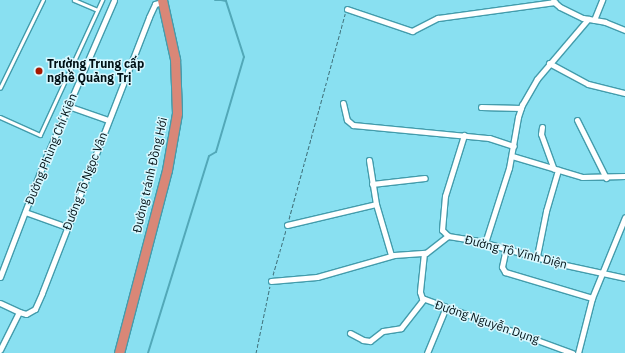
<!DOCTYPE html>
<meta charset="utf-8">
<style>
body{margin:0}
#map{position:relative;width:625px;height:353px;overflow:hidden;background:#89e0f1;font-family:"IBM Plex Sans",sans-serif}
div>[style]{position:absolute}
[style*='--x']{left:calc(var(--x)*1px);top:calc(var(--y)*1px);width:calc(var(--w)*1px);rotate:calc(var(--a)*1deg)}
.stream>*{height:2px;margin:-1px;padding:0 1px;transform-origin:1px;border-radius:1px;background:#52a8b8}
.path>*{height:1px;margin-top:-0.5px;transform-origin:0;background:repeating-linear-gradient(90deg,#41737d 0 4px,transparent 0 6px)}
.roads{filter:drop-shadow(1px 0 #439cac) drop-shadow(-1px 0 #439cac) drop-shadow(0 1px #439cac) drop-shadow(0 -1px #439cac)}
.lane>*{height:2.5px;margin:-1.25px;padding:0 1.25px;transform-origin:1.25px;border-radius:1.25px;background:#fff}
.street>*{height:5px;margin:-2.5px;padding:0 2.5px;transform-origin:2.5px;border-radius:2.5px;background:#fff}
.highway>*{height:9px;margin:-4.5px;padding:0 4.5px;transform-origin:4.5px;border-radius:4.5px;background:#d98777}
.dots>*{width:11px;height:11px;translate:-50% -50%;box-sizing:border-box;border:2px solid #d8f8ff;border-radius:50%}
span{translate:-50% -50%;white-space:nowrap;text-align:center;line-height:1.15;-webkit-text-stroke:3px #d8f8ff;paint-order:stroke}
.poi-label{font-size:12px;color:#001015;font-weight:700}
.left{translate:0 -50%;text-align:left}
.street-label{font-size:12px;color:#001015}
</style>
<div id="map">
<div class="stream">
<div style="--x:215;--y:0;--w:6;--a:0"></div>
<div style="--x:148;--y:353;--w:206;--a:-72.8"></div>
<div style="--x:209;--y:156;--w:8;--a:-30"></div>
<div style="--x:216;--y:152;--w:99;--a:-73.6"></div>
<div style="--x:244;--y:57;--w:59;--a:-107.8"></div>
<div style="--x:226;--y:1;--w:5;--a:-169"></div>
</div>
<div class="path">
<div style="--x:289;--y:219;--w:213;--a:-74.7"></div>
<div style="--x:273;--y:275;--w:47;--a:-73.9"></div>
<div style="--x:256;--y:353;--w:68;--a:-78.2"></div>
</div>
<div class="roads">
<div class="lane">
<div style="--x:74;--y:0;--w:25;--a:23"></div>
<div style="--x:0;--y:88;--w:98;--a:-64"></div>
<div style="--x:0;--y:117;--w:44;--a:24.2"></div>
<div style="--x:40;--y:135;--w:149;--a:-65.3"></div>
</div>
<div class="street">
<div style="--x:553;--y:1;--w:9;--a:41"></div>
<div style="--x:560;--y:7;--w:25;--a:26"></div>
<div style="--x:583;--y:18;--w:22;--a:10"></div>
<div style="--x:605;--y:22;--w:22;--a:22"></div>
<div style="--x:347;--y:9;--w:69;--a:18.7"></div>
<div style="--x:412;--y:31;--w:29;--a:-27"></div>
<div style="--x:438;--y:18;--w:118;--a:-7.8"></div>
<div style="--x:594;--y:20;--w:22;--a:-68"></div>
<div style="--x:549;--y:63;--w:44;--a:28.3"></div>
<div style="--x:588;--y:84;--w:38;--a:14"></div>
<div style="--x:343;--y:103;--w:17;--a:77"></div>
<div style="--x:347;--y:120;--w:8;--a:40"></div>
<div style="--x:353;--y:125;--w:137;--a:5.5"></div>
<div style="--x:489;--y:138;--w:26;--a:18"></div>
<div style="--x:68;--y:106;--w:42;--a:19.3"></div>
<div style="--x:481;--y:107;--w:40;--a:1.4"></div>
<div style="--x:577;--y:120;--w:65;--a:63.4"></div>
<div style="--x:542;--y:127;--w:7;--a:98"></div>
<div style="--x:541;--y:134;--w:37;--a:70"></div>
<div style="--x:512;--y:156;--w:73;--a:16.7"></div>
<div style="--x:582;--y:177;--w:43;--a:-1.3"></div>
<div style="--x:369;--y:160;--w:45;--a:81"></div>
<div style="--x:376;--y:204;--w:53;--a:73.6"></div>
<div style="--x:372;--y:184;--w:53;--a:-6.5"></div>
<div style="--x:25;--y:212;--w:45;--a:19.7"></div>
<div style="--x:287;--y:225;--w:91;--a:-13.3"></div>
<div style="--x:448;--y:236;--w:8;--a:-135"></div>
<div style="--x:442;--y:230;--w:34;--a:-85"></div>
<div style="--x:445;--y:196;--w:64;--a:-72.7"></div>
<div style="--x:485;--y:243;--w:79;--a:-72.3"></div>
<div style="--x:509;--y:168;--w:52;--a:-80"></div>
<div style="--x:518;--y:117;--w:13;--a:-72"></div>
<div style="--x:522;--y:105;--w:30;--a:-60"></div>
<div style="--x:537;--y:79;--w:79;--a:-49.6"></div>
<div style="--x:506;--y:248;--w:19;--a:102"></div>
<div style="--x:502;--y:267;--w:6;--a:59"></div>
<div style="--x:505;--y:272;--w:91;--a:16.6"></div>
<div style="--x:424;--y:253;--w:39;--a:96"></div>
<div style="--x:420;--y:292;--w:6;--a:72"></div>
<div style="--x:422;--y:298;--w:160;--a:20.1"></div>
<div style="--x:537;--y:256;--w:46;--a:-78.7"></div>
<div style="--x:546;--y:211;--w:43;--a:-73.7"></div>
<div style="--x:0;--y:277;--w:123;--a:-69.1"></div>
<div style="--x:44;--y:162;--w:176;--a:-66.6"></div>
<div style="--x:271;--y:281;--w:46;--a:-5"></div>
<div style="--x:317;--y:277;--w:80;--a:-15.9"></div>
<div style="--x:394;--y:255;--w:32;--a:-4"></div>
<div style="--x:426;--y:253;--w:28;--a:-38"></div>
<div style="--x:448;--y:236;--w:30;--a:9"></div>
<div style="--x:478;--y:241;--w:86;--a:15.5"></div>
<div style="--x:561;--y:264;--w:66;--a:12.3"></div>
<div style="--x:0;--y:303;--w:21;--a:25"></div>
<div style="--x:350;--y:333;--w:15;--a:28"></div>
<div style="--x:363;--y:340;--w:7;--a:8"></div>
<div style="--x:370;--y:341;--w:16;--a:-38"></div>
<div style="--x:383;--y:331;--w:18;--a:-9"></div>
<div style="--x:401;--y:328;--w:37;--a:-52"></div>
<div style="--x:0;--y:350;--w:42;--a:-63.4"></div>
<div style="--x:19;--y:312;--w:7;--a:16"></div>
<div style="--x:26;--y:314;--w:10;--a:-29"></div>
<div style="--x:35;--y:309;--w:17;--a:-66"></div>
<div style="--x:42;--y:293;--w:296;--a:-68.8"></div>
<div style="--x:149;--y:17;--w:14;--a:-65"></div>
<div style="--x:155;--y:4;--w:7;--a:-16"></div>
<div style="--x:427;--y:353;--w:50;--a:-67.6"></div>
<div style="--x:578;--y:353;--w:57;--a:-75.7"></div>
<div style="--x:592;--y:298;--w:87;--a:-67.8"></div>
</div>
<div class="highway">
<div style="--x:119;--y:353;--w:189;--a:-75.3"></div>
<div style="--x:167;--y:170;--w:58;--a:-80"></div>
<div style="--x:177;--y:113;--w:54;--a:-92.1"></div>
<div style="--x:175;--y:59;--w:60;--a:-102.4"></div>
</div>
</div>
<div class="dots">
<div style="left:39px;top:71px;background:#a81700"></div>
</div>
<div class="poi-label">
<span class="left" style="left:47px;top:71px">Trường Trung cấp<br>nghề Quảng Trị</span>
</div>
<div class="street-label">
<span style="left:51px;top:149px;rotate:-68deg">Đường Phùng Chí Kiên</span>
<span style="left:150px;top:175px;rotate:-77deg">Đường tránh Đồng Hới</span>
<span style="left:85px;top:181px;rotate:-69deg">Đường Tô Ngọc Vân</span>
<span style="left:516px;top:252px;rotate:14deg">Đường Tô Vĩnh Diện</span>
<span style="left:487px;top:322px;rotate:19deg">Đường Nguyễn Dụng</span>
</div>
</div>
